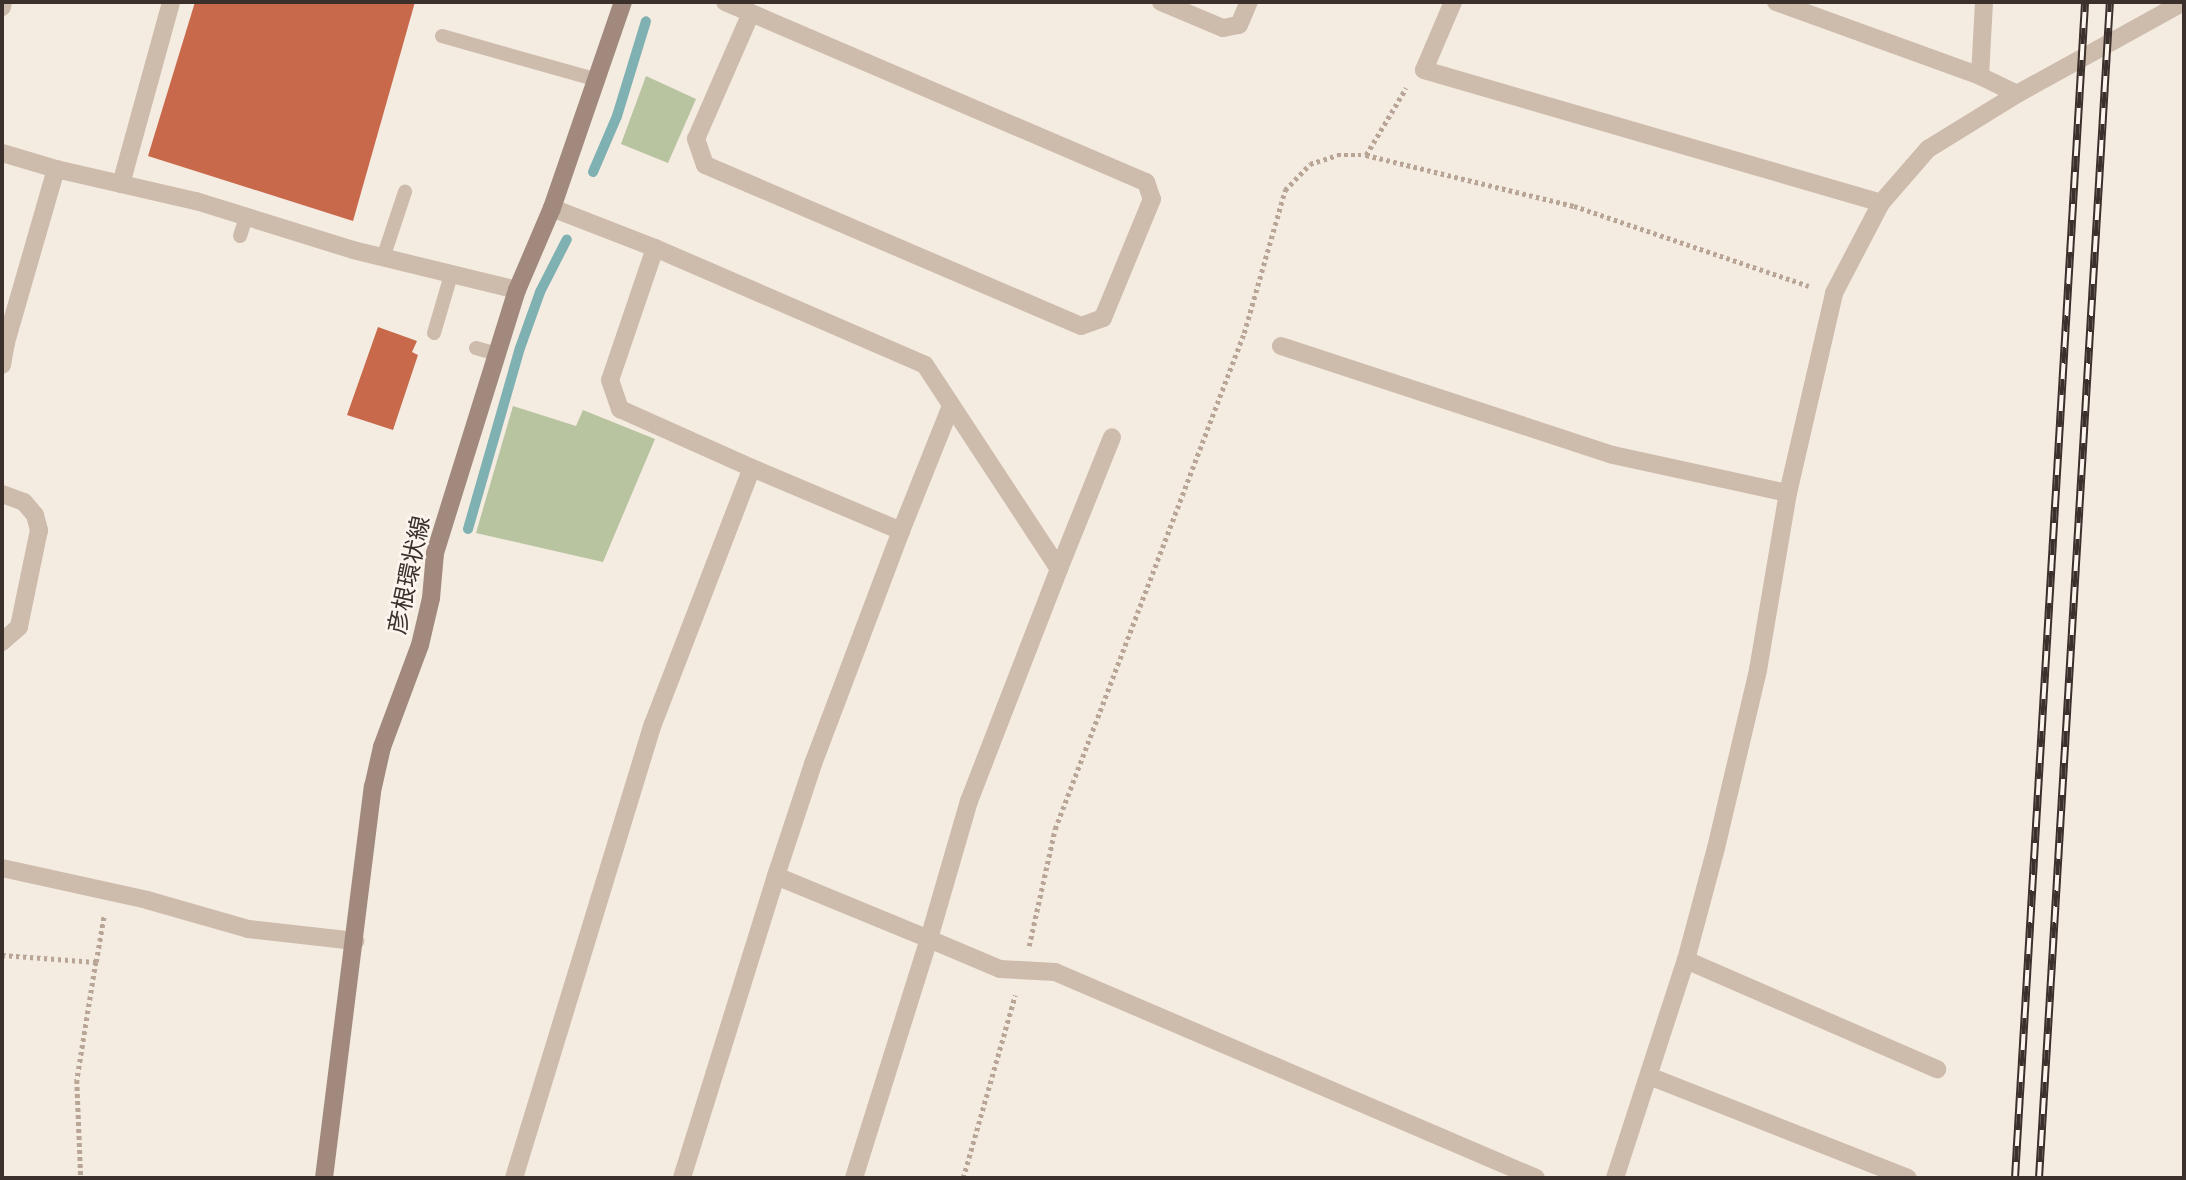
<!DOCTYPE html>
<meta charset="utf-8">
<style>
body{margin:0}
#map{position:relative;width:2186px;height:1180px;overflow:hidden;background:#f4ebe1;font-family:"IBM Plex Sans","Noto Sans JP",sans-serif}
div>[style]{position:absolute}
[style*='--x']{left:calc(var(--x)*1px);top:calc(var(--y)*1px);width:calc(var(--w)*1px);rotate:calc(var(--a)*1deg)}
.green>*{inset:0;background:#b8c4a0}
.stream>*{height:10px;margin:-5px;padding:0 5px;transform-origin:5px;border-radius:5px;background:#7fb0b2}
.building>*{inset:0;background:#c8694b}
.path>*{height:4.5px;margin-top:-2.25px;transform-origin:0;background:repeating-linear-gradient(90deg,#b9a596 0 3.5px,transparent 0 7px)}
.lane>*{height:14px;margin:-7px;padding:0 7px;transform-origin:7px;border-radius:7px;background:#cdbbac}
.street>*{height:18px;margin:-9px;padding:0 9px;transform-origin:9px;border-radius:9px;background:#cdbbac}
.secondary>*{height:18px;margin:-9px;padding:0 9px;transform-origin:9px;border-radius:9px;background:#a18a7d}
.rail>*{height:8px;margin-top:-4px;transform-origin:0;background:repeating-linear-gradient(90deg,#fbf5ee 0 16px,#3b302b 0 32px);box-sizing:border-box;border-block:2px solid #3b302b}
span{translate:-50% -50%;white-space:nowrap;text-align:center;line-height:1.15;-webkit-text-stroke:5px #fbf5ee;paint-order:stroke}
.street-label{font-size:24px;color:#3b302b}
.frame{position:absolute;inset:0;border:4px solid #3b302b;pointer-events:none}
</style>
<div id="map">
<div class="green">
<div style="clip-path:polygon(646px 76px,696px 99px,668px 163px,621px 144px)"></div>
<div style="clip-path:polygon(513px 406px,576px 426px,583px 410px,655px 439px,603px 562px,476px 533px)"></div>
</div>
<div class="stream">
<div style="--x:593;--y:172;--w:61;--a:-66.8"></div>
<div style="--x:617;--y:116;--w:99;--a:-73"></div>
<div style="--x:468;--y:529;--w:188;--a:-74"></div>
<div style="--x:520;--y:348;--w:59;--a:-70.3"></div>
<div style="--x:540;--y:292;--w:59;--a:-63"></div>
</div>
<div class="building">
<div style="clip-path:polygon(195px 2px,415px 2px,353px 221px,148px 156px)"></div>
<div style="clip-path:polygon(378px 327px,417px 341px,412px 352px,418px 355px,393px 430px,347px 415px)"></div>
</div>
<div class="path">
<div style="--x:1366;--y:155;--w:78;--a:-59.2"></div>
<div style="--x:1029;--y:946;--w:120;--a:-77.5"></div>
<div style="--x:1055;--y:829;--w:531;--a:-69.14"></div>
<div style="--x:1244;--y:333;--w:149;--a:-74"></div>
<div style="--x:1285;--y:190;--w:36;--a:-46"></div>
<div style="--x:1310;--y:164;--w:28;--a:-18"></div>
<div style="--x:1337;--y:155;--w:29;--a:0"></div>
<div style="--x:1366;--y:155;--w:214;--a:13.8"></div>
<div style="--x:1574;--y:206;--w:248;--a:18.8"></div>
<div style="--x:2;--y:955;--w:94;--a:4.3"></div>
<div style="--x:96;--y:962;--w:120;--a:99.1"></div>
<div style="--x:77;--y:1080;--w:98;--a:87.7"></div>
<div style="--x:96;--y:962;--w:48;--a:-80.3"></div>
<div style="--x:963;--y:1178;--w:190;--a:-74.1"></div>
</div>
<div class="lane">
<div style="--x:442;--y:36;--w:162;--a:15.8"></div>
<div style="--x:240;--y:236;--w:20;--a:-72"></div>
<div style="--x:383;--y:258;--w:70;--a:-71.6"></div>
<div style="--x:434;--y:333;--w:60;--a:-73.7"></div>
<div style="--x:476;--y:348;--w:22;--a:16"></div>
</div>
<div class="street">
<div style="--x:725;--y:2;--w:28;--a:23"></div>
<div style="--x:751;--y:13;--w:430;--a:23.2"></div>
<div style="--x:1146;--y:182;--w:18;--a:71"></div>
<div style="--x:1152;--y:199;--w:129;--a:112.4"></div>
<div style="--x:1103;--y:318;--w:23;--a:160"></div>
<div style="--x:1081;--y:326;--w:409;--a:-156.8"></div>
<div style="--x:705;--y:165;--w:28;--a:-109"></div>
<div style="--x:696;--y:139;--w:137;--a:-66.4"></div>
<div style="--x:1161;--y:2;--w:67;--a:22.8"></div>
<div style="--x:1223;--y:28;--w:16;--a:-11"></div>
<div style="--x:1239;--y:25;--w:25;--a:-67"></div>
<div style="--x:1453;--y:2;--w:74;--a:113.1"></div>
<div style="--x:1424;--y:70;--w:476;--a:16.2"></div>
<div style="--x:1776;--y:2;--w:217;--a:19.9"></div>
<div style="--x:1980;--y:76;--w:41;--a:25.9"></div>
<div style="--x:2;--y:7;--w:5;--a:-79"></div>
<div style="--x:1980;--y:76;--w:74;--a:-86.9"></div>
<div style="--x:2;--y:153;--w:56;--a:16.5"></div>
<div style="--x:56;--y:169;--w:180;--a:106.1"></div>
<div style="--x:6;--y:342;--w:4;--a:-153"></div>
<div style="--x:56;--y:169;--w:144;--a:12.9"></div>
<div style="--x:196;--y:201;--w:164;--a:17.3"></div>
<div style="--x:353;--y:250;--w:169;--a:13.7"></div>
<div style="--x:121;--y:184;--w:189;--a:-74.6"></div>
<div style="--x:552;--y:208;--w:110;--a:21.2"></div>
<div style="--x:655;--y:248;--w:294;--a:23.4"></div>
<div style="--x:925;--y:365;--w:244;--a:56.7"></div>
<div style="--x:1059;--y:569;--w:249;--a:111.2"></div>
<div style="--x:969;--y:801;--w:144;--a:106.2"></div>
<div style="--x:929;--y:939;--w:165;--a:-157.6"></div>
<div style="--x:776;--y:876;--w:316;--a:107.3"></div>
<div style="--x:655;--y:248;--w:139;--a:108.8"></div>
<div style="--x:610;--y:380;--w:31;--a:71"></div>
<div style="--x:620;--y:409;--w:145;--a:24.1"></div>
<div style="--x:1281;--y:346;--w:349;--a:18.2"></div>
<div style="--x:1613;--y:455;--w:179;--a:12.3"></div>
<div style="--x:2;--y:365;--w:23;--a:-80"></div>
<div style="--x:2;--y:494;--w:23;--a:20"></div>
<div style="--x:24;--y:502;--w:17;--a:50"></div>
<div style="--x:35;--y:515;--w:16;--a:75"></div>
<div style="--x:39;--y:530;--w:99;--a:101.7"></div>
<div style="--x:19;--y:627;--w:23;--a:139"></div>
<div style="--x:901;--y:531;--w:135;--a:-68.2"></div>
<div style="--x:1059;--y:569;--w:142;--a:-68.1"></div>
<div style="--x:2;--y:868;--w:148;--a:12.4"></div>
<div style="--x:147;--y:900;--w:105;--a:16"></div>
<div style="--x:248;--y:929;--w:108;--a:6.4"></div>
<div style="--x:1686;--y:960;--w:274;--a:23.5"></div>
<div style="--x:1649;--y:1076;--w:278;--a:21.5"></div>
<div style="--x:514;--y:1178;--w:475;--a:-73"></div>
<div style="--x:653;--y:724;--w:274;--a:-68.9"></div>
<div style="--x:752;--y:468;--w:162;--a:22.9"></div>
<div style="--x:901;--y:531;--w:249;--a:110.7"></div>
<div style="--x:813;--y:764;--w:118;--a:108.3"></div>
<div style="--x:854;--y:1178;--w:250;--a:-72.6"></div>
<div style="--x:929;--y:939;--w:77;--a:22.9"></div>
<div style="--x:1000;--y:969;--w:55;--a:3.1"></div>
<div style="--x:1055;--y:972;--w:523;--a:23.18"></div>
<div style="--x:1615;--y:1178;--w:229;--a:-72"></div>
<div style="--x:1686;--y:960;--w:116;--a:-75"></div>
<div style="--x:1716;--y:848;--w:183;--a:-76.7"></div>
<div style="--x:1758;--y:670;--w:180;--a:-80.4"></div>
<div style="--x:1788;--y:493;--w:205;--a:-77"></div>
<div style="--x:1834;--y:293;--w:102;--a:-62.4"></div>
<div style="--x:1881;--y:203;--w:72;--a:-49"></div>
<div style="--x:1928;--y:149;--w:105;--a:-31.7"></div>
<div style="--x:2017;--y:94;--w:191;--a:-28.9"></div>
</div>
<div class="secondary">
<div style="--x:324;--y:1178;--w:394;--a:-82.9"></div>
<div style="--x:373;--y:787;--w:41;--a:-77.3"></div>
<div style="--x:382;--y:747;--w:109;--a:-69.6"></div>
<div style="--x:420;--y:645;--w:48;--a:-76.8"></div>
<div style="--x:431;--y:598;--w:45;--a:-84.9"></div>
<div style="--x:435;--y:553;--w:275;--a:-72.7"></div>
<div style="--x:517;--y:290;--w:89;--a:-66.9"></div>
<div style="--x:552;--y:208;--w:218;--a:-71"></div>
</div>
<div class="rail">
<div style="--x:2015;--y:1178;--w:1178;--a:-86.59"></div>
<div style="--x:2039;--y:1178;--w:1178;--a:-86.55"></div>
</div>
<div class="street-label">
<span style="left:409px;top:575px;rotate:-78deg">彦根環状線</span>
</div>
<div class="frame"></div>
</div>
